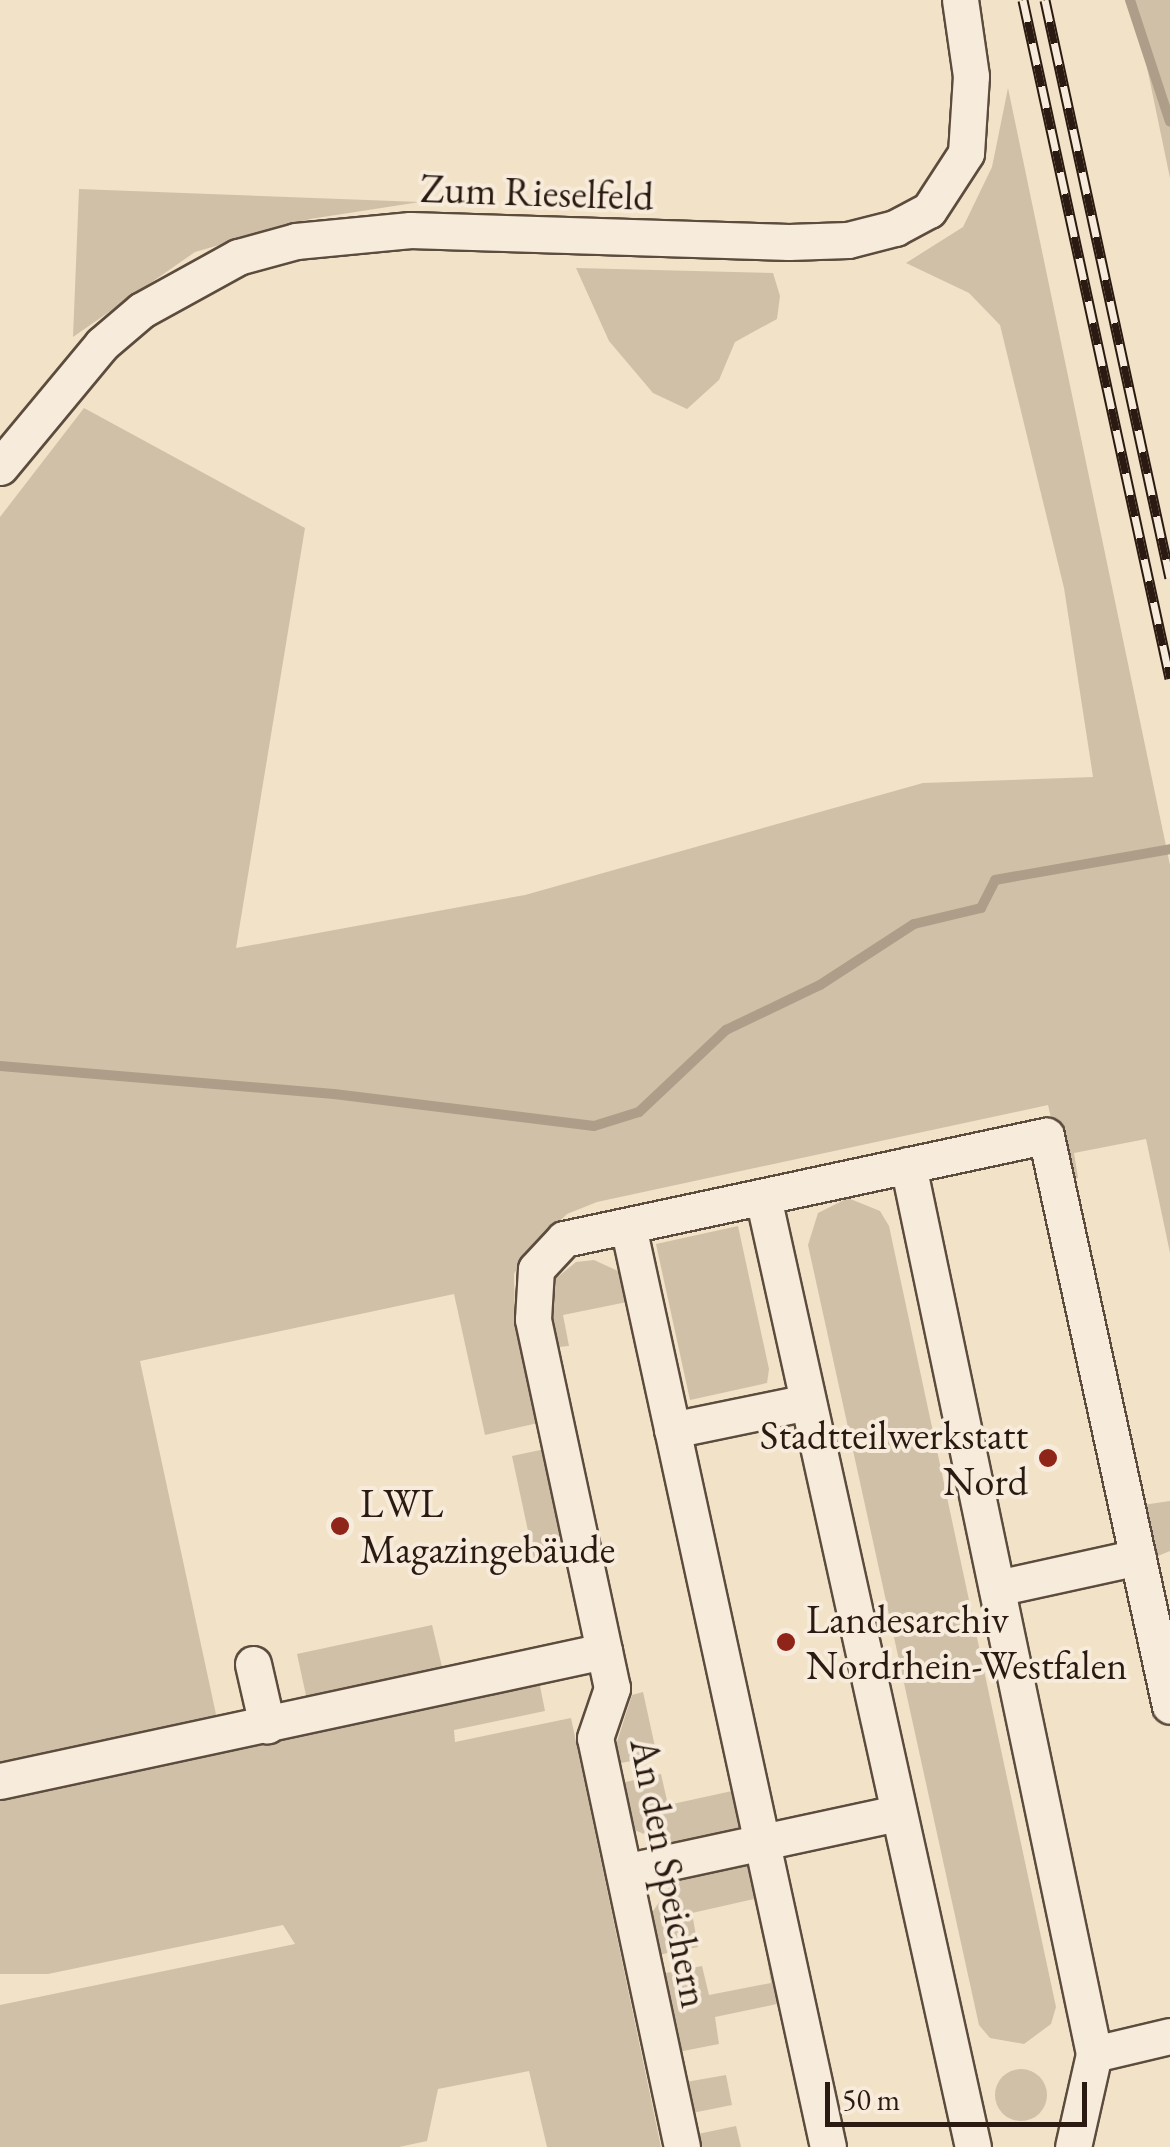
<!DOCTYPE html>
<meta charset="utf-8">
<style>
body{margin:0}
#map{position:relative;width:1170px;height:2147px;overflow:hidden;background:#f2e2c7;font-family:"EB Garamond",serif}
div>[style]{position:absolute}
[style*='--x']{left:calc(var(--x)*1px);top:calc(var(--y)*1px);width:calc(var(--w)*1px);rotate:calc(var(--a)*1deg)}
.green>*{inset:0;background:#d0c0a8}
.round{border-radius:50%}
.stream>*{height:10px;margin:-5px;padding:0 5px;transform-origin:5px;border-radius:5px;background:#ae9e89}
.roads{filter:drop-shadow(2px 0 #5c4c3e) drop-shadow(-2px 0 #5c4c3e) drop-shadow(0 2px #5c4c3e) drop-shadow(0 -2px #5c4c3e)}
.minor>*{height:35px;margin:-17.5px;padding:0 17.5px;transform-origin:17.5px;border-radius:17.5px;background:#f7ecdb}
.rail>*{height:11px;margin-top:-5.5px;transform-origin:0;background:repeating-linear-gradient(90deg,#f7ecdb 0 22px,#2a1a11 0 44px);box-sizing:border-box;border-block:2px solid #2a1a11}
.dots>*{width:28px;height:28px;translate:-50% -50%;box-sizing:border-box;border:5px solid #f7ecdb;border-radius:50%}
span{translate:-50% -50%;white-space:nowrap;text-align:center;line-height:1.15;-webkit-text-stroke:8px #f7ecdb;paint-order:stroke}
.street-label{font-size:40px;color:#2a1a11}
.poi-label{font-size:40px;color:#2a1a11}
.right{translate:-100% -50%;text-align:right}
.left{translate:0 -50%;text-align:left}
.scale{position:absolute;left:825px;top:2082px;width:262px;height:45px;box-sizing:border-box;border:5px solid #2a1a11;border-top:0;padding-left:12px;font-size:30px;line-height:35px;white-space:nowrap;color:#2a1a11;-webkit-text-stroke:8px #f7ecdb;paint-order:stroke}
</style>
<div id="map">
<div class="green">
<div style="clip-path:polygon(1133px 0,1170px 0,1170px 178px)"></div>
<div style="clip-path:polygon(1008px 88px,1170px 865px,1170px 1253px,1146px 1139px,1074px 1153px,1078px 1178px,1065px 1181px,1048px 1105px,597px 1202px,567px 1214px,526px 1253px,514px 1274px,515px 1321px,538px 1423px,485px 1435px,454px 1294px,140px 1361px,217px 1719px,0 1766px,0 517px,84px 408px,305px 528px,236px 948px,525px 895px,923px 783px,1093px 777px,1064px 588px,1000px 325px,969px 293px,906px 263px,963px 227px,992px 167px)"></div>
<div style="clip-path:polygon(79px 189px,420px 202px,310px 219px,195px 252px,73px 337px)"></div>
<div style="clip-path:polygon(576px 268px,773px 273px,780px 296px,777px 319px,735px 342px,719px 380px,687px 409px,653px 393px,609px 341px)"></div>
<div style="clip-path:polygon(848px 1198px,880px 1211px,889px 1226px,1056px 2007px,1051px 2024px,1024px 2044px,990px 2038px,979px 2025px,808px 1245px,818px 1213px)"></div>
<div style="clip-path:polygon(738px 1226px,769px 1369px,767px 1383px,690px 1400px,656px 1244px)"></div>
<div style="clip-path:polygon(594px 1260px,618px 1271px,627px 1302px,563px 1315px,569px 1346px,558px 1347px,551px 1318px,554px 1280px,576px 1262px)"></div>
<div style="clip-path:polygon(545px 1449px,567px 1552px,534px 1559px,512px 1456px)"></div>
<div style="clip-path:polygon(1170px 1501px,1170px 1551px,1148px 1560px,1136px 1506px)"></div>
<div style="clip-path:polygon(432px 1625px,443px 1671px,307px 1700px,297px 1654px)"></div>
<div style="clip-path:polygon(539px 1681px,545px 1711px,454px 1730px,455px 1742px,571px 1718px,661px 2147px,547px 2147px,529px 2071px,438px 2089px,427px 2141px,399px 2147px,0 2147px,0 2005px,295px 1944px,283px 1925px,48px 1974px,0 1974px,0 1798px)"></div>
<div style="clip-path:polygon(643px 1692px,657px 1756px,616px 1764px,614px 1751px,632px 1695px)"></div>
<div style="clip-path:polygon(729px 1753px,745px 1827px,667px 1844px,630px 1828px,621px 1783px,661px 1774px,668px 1805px,732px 1791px,725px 1754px)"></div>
<div style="clip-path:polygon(752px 1863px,769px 1939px,763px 1940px,754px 1899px,692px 1913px,698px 1947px,658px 1955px,649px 1917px,675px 1879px)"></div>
<div style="clip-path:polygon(770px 1945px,789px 2028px,783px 2029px,777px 2004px,715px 2017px,719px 2044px,678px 2052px,661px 1974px,702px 1966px,709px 1995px,771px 1983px,765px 1946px)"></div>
<div class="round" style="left:995px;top:2069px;width:52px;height:52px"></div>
<div style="clip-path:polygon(726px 2075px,732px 2105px,692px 2113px,686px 2082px)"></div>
<div style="clip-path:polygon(736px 2126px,741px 2147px,701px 2147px,698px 2134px)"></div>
</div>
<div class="stream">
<div style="--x:1130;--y:0;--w:128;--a:71.8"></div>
<div style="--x:0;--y:1066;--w:335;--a:4.8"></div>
<div style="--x:334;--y:1094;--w:262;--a:7"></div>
<div style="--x:594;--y:1126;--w:47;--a:-17.3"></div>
<div style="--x:639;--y:1112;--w:120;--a:-43.3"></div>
<div style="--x:726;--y:1030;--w:104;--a:-25.6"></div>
<div style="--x:820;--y:985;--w:112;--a:-33"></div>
<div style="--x:914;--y:924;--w:69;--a:-13.4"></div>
<div style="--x:981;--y:908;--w:31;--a:-63"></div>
<div style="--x:995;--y:880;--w:178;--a:-10"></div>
</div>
<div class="roads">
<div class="minor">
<div style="--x:0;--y:467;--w:160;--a:-50.3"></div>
<div style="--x:102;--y:344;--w:52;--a:-40.4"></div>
<div style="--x:142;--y:310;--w:110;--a:-28.9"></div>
<div style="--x:238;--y:257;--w:60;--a:-15.4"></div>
<div style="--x:296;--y:241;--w:115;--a:-5.5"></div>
<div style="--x:410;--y:230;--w:379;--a:1.8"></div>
<div style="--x:789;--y:242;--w:59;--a:-1.9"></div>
<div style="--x:848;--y:240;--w:49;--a:-14.3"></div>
<div style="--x:895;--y:228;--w:38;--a:-28"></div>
<div style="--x:929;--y:210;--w:68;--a:-57"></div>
<div style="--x:966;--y:153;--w:77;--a:-86.3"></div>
<div style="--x:971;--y:76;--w:77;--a:-98.2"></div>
<div style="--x:908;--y:1165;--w:908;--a:78.18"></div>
<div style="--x:1094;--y:2054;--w:95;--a:102.7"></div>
<div style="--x:763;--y:1197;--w:973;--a:77.54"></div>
<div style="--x:628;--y:1226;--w:942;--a:77.75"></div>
<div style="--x:672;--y:1430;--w:138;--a:-11.7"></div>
<div style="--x:997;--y:1588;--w:144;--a:-12.4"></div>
<div style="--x:253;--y:1664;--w:63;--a:77.1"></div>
<div style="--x:0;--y:1781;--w:618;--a:-12.15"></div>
<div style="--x:624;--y:1872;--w:278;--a:-12.2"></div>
<div style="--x:1094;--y:2054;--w:78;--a:-13.3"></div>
<div style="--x:682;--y:2147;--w:418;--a:-102"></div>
<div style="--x:595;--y:1738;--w:53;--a:-71.2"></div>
<div style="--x:612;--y:1688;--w:377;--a:-102.1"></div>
<div style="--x:533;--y:1319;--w:50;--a:-86.6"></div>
<div style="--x:536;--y:1269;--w:41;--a:-47"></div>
<div style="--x:564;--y:1239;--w:493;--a:-12.1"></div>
<div style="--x:1046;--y:1136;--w:583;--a:77.73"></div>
</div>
</div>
<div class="rail">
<div style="--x:1023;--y:0;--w:694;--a:77.77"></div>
<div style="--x:1045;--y:0;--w:591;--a:77.8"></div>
</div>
<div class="dots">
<div style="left:1048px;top:1458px;background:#8f2418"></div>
<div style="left:340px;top:1526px;background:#8f2418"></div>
<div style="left:786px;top:1642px;background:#8f2418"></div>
</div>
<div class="street-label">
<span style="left:537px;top:192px;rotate:2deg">Zum Rieselfeld</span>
<span style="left:670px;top:1873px;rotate:79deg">An den Speichern</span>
</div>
<div class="poi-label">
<span class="right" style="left:1028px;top:1458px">Stadtteilwerkstatt<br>Nord</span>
<span class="left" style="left:360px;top:1526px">LWL<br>Magazingebäude</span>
<span class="left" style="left:806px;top:1642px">Landesarchiv<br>Nordrhein-Westfalen</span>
</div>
<div class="scale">50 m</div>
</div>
